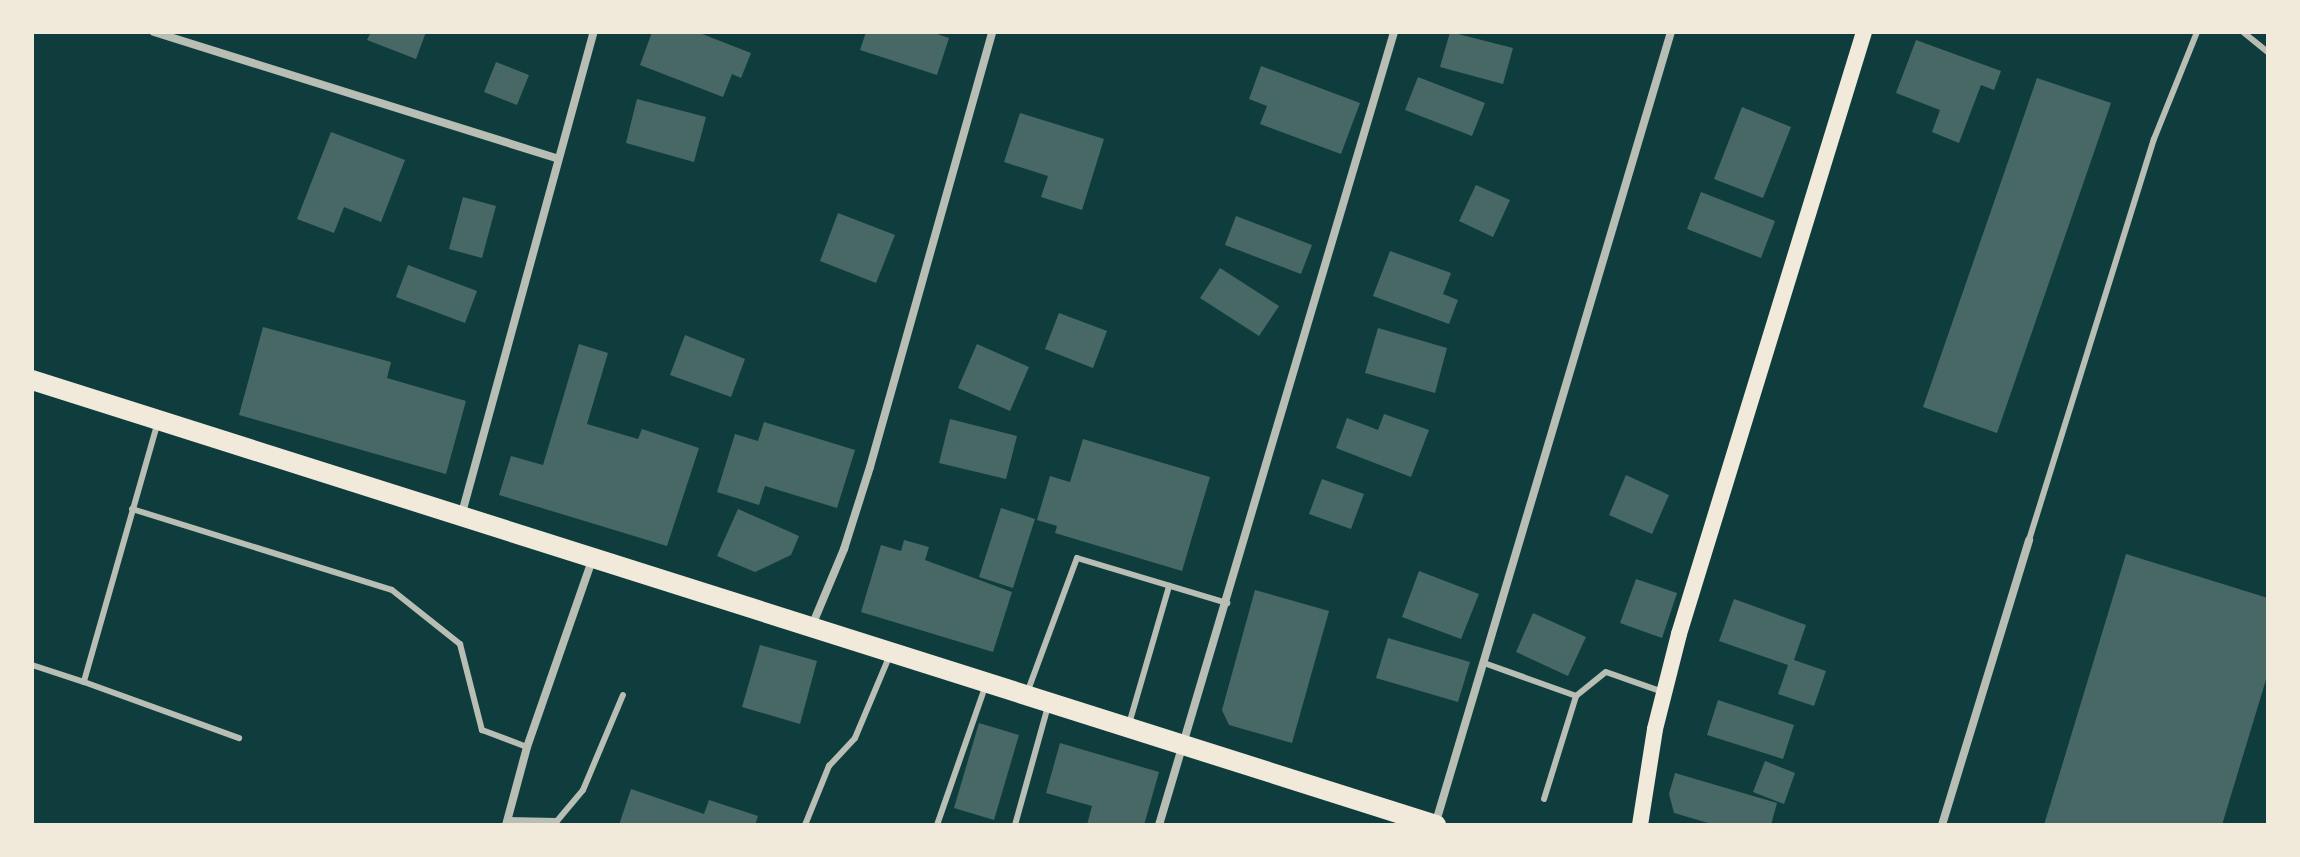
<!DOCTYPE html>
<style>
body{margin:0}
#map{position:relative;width:2300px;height:857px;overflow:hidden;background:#0f3d3e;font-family:"Fira Sans Condensed",sans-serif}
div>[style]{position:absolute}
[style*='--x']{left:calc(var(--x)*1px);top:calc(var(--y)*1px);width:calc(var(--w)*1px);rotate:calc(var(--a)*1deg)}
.building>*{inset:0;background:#486865}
.service>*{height:6px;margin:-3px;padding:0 3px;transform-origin:3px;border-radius:3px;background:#b8beb3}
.minor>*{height:8px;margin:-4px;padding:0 4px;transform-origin:4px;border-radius:4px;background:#b8beb3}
.secondary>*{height:16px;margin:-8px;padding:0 8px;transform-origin:8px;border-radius:8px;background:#f1e9da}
.primary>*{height:20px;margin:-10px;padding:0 10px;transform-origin:10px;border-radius:10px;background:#f1e9da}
span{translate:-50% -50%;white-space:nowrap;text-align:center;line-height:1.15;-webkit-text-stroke:6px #f1e9da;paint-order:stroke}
.frame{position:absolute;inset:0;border:34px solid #f1e9da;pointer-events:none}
</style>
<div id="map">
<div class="building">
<div style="clip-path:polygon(371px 32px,426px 32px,416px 59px,367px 40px)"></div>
<div style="clip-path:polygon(652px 32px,697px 32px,751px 53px,741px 78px,732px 74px,723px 97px,640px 65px)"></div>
<div style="clip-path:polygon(866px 32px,931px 32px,949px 38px,937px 75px,860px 50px)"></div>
<div style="clip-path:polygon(1450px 32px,1513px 48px,1503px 84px,1440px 67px)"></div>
<div style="clip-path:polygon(1916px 40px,2001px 71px,1994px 90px,1981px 85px,1959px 143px,1932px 132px,1940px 110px,1896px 93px)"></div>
<div style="clip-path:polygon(496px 62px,529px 75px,517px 105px,484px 92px)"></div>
<div style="clip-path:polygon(1261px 66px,1360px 103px,1341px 154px,1260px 124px,1267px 106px,1249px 99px)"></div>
<div style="clip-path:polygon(1418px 77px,1485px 103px,1472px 136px,1405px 110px)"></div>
<div style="clip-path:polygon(2037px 78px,2111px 103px,1997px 433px,1923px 407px)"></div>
<div style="clip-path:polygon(637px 99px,706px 117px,694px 162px,626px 143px)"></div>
<div style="clip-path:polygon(1742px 107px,1791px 127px,1763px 198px,1714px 179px)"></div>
<div style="clip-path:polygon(1020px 113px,1104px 139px,1082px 210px,1041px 197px,1048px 176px,1004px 162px)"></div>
<div style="clip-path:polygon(331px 132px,405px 160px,381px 222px,344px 207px,334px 233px,297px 219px)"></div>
<div style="clip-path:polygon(1476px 185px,1510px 200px,1493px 237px,1459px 221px)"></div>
<div style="clip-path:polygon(1701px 192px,1775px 221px,1761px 258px,1687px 229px)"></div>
<div style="clip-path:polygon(463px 197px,496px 206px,482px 258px,449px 249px)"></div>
<div style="clip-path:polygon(838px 213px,895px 235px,876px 283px,820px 261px)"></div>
<div style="clip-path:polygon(1236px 216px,1312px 245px,1301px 274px,1225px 245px)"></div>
<div style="clip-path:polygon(1390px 251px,1451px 273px,1443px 294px,1458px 300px,1449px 324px,1373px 296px)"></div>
<div style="clip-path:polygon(408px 265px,477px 291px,465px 323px,396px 297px)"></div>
<div style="clip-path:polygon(1220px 268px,1279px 306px,1259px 336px,1200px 298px)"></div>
<div style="clip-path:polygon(1059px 313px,1107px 331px,1093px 368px,1045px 349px)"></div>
<div style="clip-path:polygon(263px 327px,391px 362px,387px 378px,466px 401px,446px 474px,239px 415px)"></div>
<div style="clip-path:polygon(1378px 328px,1447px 348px,1435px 393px,1365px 373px)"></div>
<div style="clip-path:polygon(685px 335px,745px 359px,731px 397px,670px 375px)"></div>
<div style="clip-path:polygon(579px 344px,608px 353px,587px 424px,638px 439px,642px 429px,699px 448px,667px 546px,499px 495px,511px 456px,543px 465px)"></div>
<div style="clip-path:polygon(977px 344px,1029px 367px,1010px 411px,958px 388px)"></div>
<div style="clip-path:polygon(1384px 414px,1429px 430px,1411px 477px,1336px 448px,1347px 418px,1378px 430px)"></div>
<div style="clip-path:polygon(950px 419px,1017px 436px,1006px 479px,939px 463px)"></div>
<div style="clip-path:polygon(764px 422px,855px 450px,837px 508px,765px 486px,759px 505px,717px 492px,735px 434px,758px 441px)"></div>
<div style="clip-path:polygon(1083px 439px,1210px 477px,1182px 571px,1055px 533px,1057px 526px,1037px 520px,1050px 476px,1070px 482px)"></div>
<div style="clip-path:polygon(1626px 475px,1669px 495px,1652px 534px,1609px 515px)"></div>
<div style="clip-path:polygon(1322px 479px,1364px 494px,1351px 529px,1309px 514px)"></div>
<div style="clip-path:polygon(1001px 508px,1035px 519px,1013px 588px,979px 577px)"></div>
<div style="clip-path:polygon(738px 509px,799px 536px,791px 555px,755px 572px,717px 556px)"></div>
<div style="clip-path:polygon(904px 540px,929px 547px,925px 560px,1012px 592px,993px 652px,861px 612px,881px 545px,901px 551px)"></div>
<div style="clip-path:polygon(2126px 554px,2268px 598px,2268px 673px,2222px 825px,2044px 825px)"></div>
<div style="clip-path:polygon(1419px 571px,1479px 594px,1461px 639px,1402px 617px)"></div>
<div style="clip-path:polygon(1636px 579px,1677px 593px,1662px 638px,1620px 623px)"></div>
<div style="clip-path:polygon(1255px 590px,1329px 611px,1292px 743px,1229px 725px,1222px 710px)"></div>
<div style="clip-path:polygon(1734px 599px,1806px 625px,1794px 660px,1826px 671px,1814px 706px,1778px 694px,1788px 665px,1719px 641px)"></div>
<div style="clip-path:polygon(1533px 613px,1586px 637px,1568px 676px,1516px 652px)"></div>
<div style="clip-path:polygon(1388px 638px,1470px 662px,1458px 702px,1376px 678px)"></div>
<div style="clip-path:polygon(760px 645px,817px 661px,800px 724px,742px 707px)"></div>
<div style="clip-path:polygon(1718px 700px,1794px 725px,1783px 759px,1707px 735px)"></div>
<div style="clip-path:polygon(979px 723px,1019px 735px,994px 820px,954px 808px)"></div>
<div style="clip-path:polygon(1060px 743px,1159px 772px,1144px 825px,1087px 825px,1092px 806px,1046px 793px)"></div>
<div style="clip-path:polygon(1765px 761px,1795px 773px,1784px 804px,1753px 792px)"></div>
<div style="clip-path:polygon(1675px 773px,1777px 803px,1771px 825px,1715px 825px,1674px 813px,1669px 794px)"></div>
<div style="clip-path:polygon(631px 789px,704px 814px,709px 800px,758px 816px,755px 825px,619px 825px)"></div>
</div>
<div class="service">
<div style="--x:2243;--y:32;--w:32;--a:39"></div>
<div style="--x:157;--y:425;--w:267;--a:105.9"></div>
<div style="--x:84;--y:682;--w:165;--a:19.9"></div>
<div style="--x:132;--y:509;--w:272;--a:17.3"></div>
<div style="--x:392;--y:590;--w:87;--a:38.5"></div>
<div style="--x:460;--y:644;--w:89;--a:75.7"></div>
<div style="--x:482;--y:730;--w:48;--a:20.7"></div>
<div style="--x:2029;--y:540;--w:420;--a:-72.7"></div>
<div style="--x:2154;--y:139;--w:115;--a:-68.1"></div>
<div style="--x:1484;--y:663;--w:98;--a:19.7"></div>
<div style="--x:1576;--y:696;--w:38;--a:-39"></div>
<div style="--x:1606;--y:672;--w:60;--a:19.3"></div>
<div style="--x:32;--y:665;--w:55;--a:18.1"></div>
<div style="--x:1027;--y:693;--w:144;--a:-69.7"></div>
<div style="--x:1077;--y:558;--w:157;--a:16.7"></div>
<div style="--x:1129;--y:724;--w:144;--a:-73.8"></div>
<div style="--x:1544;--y:799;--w:108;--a:-72.7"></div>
<div style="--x:507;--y:820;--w:50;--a:1.1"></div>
<div style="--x:557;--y:821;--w:40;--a:-50"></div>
<div style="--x:583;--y:790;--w:103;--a:-67.2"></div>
<div style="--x:805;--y:825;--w:64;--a:-67.9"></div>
<div style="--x:829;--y:766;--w:38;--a:-47"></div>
<div style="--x:855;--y:738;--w:88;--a:-67.2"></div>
<div style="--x:937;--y:825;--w:146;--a:-70.8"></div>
<div style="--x:1015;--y:825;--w:123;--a:-74.5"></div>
</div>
<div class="minor">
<div style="--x:154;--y:32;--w:422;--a:17.4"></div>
<div style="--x:462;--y:513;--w:499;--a:-74.7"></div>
<div style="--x:811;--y:628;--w:86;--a:-67.3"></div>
<div style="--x:844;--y:549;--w:86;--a:-72.4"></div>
<div style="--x:870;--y:467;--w:452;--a:-74.3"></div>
<div style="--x:506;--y:825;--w:81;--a:-74.9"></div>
<div style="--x:527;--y:747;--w:198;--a:-70.8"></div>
<div style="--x:1159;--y:825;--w:827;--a:-73.49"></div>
<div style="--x:1435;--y:825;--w:827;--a:-73.43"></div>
<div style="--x:1942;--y:825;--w:298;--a:-73"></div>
</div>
<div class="secondary">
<div style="--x:1640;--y:825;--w:97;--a:-81.1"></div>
<div style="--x:1655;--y:729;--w:98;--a:-75.8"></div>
<div style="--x:1679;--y:634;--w:630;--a:-72.92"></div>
</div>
<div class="primary">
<div style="--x:32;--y:380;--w:1473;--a:17.59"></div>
</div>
<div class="frame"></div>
</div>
